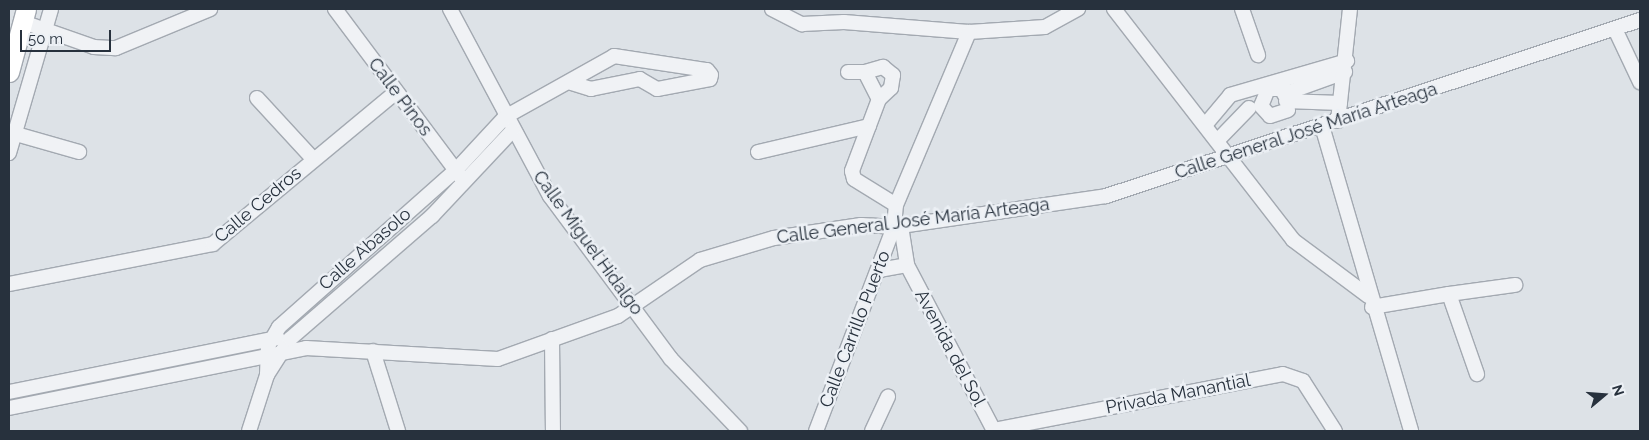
<!DOCTYPE html>
<meta charset="utf-8">
<style>
body{margin:0}
#map{position:relative;width:1649px;height:440px;overflow:hidden;background:#dde2e7;font-family:Raleway,sans-serif}
div>[style]{position:absolute}
[style*='--x']{left:calc(var(--x)*1px);top:calc(var(--y)*1px);width:calc(var(--w)*1px);rotate:calc(var(--a)*1deg)}
.roads{filter:drop-shadow(1px 0 #a3a9b1) drop-shadow(-1px 0 #a3a9b1) drop-shadow(0 1px #a3a9b1) drop-shadow(0 -1px #a3a9b1)}
.street>*{height:14px;margin:-7px;padding:0 7px;transform-origin:7px;border-radius:7px;background:#f0f2f5}
.secondary>*{height:19px;margin:-9.5px;padding:0 9.5px;transform-origin:9.5px;border-radius:9.5px;background:#fff}
span{translate:-50% -50%;white-space:nowrap;text-align:center;line-height:1.15;-webkit-text-stroke:5px #ecf0f5;paint-order:stroke}
.street-label{font-size:18px;color:#27313d}
.frame{position:absolute;inset:0;border:10px solid #27313d;pointer-events:none}
.north{position:absolute;left:1579px;top:370px;width:50px;height:50px;-webkit-text-stroke:4px #ecf0f5;paint-order:stroke;rotate:72deg;font-size:14px;font-weight:700;line-height:20px;text-align:center;color:#27313d}
.north::after{content:'';display:block;margin:auto;width:18px;height:22px;background:#27313d;clip-path:polygon(50% 0,100% 100%,50% 72%,0 100%)}
.scale{position:absolute;left:20px;top:30px;width:91px;height:22px;box-sizing:border-box;border:2px solid #27313d;border-top:0;padding-left:6px;font-size:15px;line-height:18px;white-space:nowrap;color:#27313d;-webkit-text-stroke:4px #ecf0f5;paint-order:stroke}
</style>
<div id="map">
<div class="roads">
<div class="street">
<div style="--x:335;--y:9;--w:209;--a:53.2"></div>
<div style="--x:450;--y:9;--w:212;--a:61.9"></div>
<div style="--x:550;--y:196;--w:203;--a:53.4"></div>
<div style="--x:671;--y:359;--w:100;--a:46.2"></div>
<div style="--x:772;--y:9;--w:34;--a:27"></div>
<div style="--x:802;--y:24;--w:42;--a:-2.7"></div>
<div style="--x:844;--y:22;--w:125;--a:4.6"></div>
<div style="--x:969;--y:32;--w:76;--a:-3.8"></div>
<div style="--x:1045;--y:27;--w:38;--a:-29"></div>
<div style="--x:1114;--y:9;--w:292;--a:52.2"></div>
<div style="--x:1293;--y:240;--w:94;--a:36.7"></div>
<div style="--x:1242;--y:9;--w:49;--a:70.8"></div>
<div style="--x:23;--y:22;--w:75;--a:19.4"></div>
<div style="--x:94;--y:47;--w:22;--a:3"></div>
<div style="--x:116;--y:48;--w:102;--a:-22.5"></div>
<div style="--x:1615;--y:29;--w:59;--a:64.7"></div>
<div style="--x:848;--y:72;--w:17;--a:0"></div>
<div style="--x:865;--y:72;--w:30;--a:63"></div>
<div style="--x:879;--y:99;--w:77;--a:110.6"></div>
<div style="--x:852;--y:171;--w:8;--a:76"></div>
<div style="--x:854;--y:179;--w:49;--a:31.8"></div>
<div style="--x:865;--y:72;--w:19;--a:-16"></div>
<div style="--x:883;--y:67;--w:13;--a:39"></div>
<div style="--x:893;--y:75;--w:13;--a:99"></div>
<div style="--x:891;--y:88;--w:16;--a:137"></div>
<div style="--x:1283;--y:89;--w:15;--a:180"></div>
<div style="--x:1268;--y:89;--w:18;--a:112"></div>
<div style="--x:1261;--y:106;--w:13;--a:48"></div>
<div style="--x:1270;--y:116;--w:19;--a:-18"></div>
<div style="--x:1284;--y:94;--w:65;--a:-19.8"></div>
<div style="--x:257;--y:98;--w:83;--a:47.4"></div>
<div style="--x:1286;--y:101;--w:54;--a:2.1"></div>
<div style="--x:1338;--y:121;--w:113;--a:-83.9"></div>
<div style="--x:1206;--y:124;--w:38;--a:-50"></div>
<div style="--x:1230;--y:95;--w:122;--a:-16.2"></div>
<div style="--x:1322;--y:126;--w:318;--a:73.7"></div>
<div style="--x:9;--y:132;--w:73;--a:15.9"></div>
<div style="--x:1219;--y:139;--w:43;--a:-45.9"></div>
<div style="--x:758;--y:152;--w:114;--a:-13.2"></div>
<div style="--x:9;--y:153;--w:150;--a:-73.7"></div>
<div style="--x:901;--y:226;--w:39;--a:81"></div>
<div style="--x:907;--y:265;--w:187;--a:62.3"></div>
<div style="--x:879;--y:270;--w:28;--a:-10"></div>
<div style="--x:9;--y:284;--w:208;--a:-11.1"></div>
<div style="--x:213;--y:244;--w:238;--a:-39.7"></div>
<div style="--x:1449;--y:294;--w:67;--a:-7.8"></div>
<div style="--x:1372;--y:307;--w:78;--a:-9.6"></div>
<div style="--x:1449;--y:294;--w:85;--a:70.7"></div>
<div style="--x:552;--y:339;--w:92;--a:89.4"></div>
<div style="--x:373;--y:351;--w:84;--a:72.6"></div>
<div style="--x:267;--y:375;--w:29;--a:-88"></div>
<div style="--x:268;--y:346;--w:22;--a:-60"></div>
<div style="--x:279;--y:327;--w:237;--a:-41.6"></div>
<div style="--x:456;--y:170;--w:72;--a:-47.2"></div>
<div style="--x:505;--y:117;--w:125;--a:-29.2"></div>
<div style="--x:614;--y:56;--w:94;--a:8.6"></div>
<div style="--x:707;--y:70;--w:6;--a:51"></div>
<div style="--x:711;--y:75;--w:4;--a:104"></div>
<div style="--x:710;--y:79;--w:54;--a:169.3"></div>
<div style="--x:657;--y:89;--w:20;--a:-150"></div>
<div style="--x:640;--y:79;--w:50;--a:168.5"></div>
<div style="--x:591;--y:89;--w:21;--a:-163"></div>
<div style="--x:9;--y:392;--w:274;--a:-11.4"></div>
<div style="--x:9;--y:408;--w:303;--a:-11.4"></div>
<div style="--x:306;--y:348;--w:192;--a:3.3"></div>
<div style="--x:498;--y:359;--w:127;--a:-19.7"></div>
<div style="--x:618;--y:316;--w:99;--a:-34.3"></div>
<div style="--x:700;--y:260;--w:77;--a:-16.6"></div>
<div style="--x:774;--y:238;--w:88;--a:-8.5"></div>
<div style="--x:861;--y:225;--w:33;--a:3"></div>
<div style="--x:894;--y:227;--w:214;--a:-8.3"></div>
<div style="--x:1106;--y:196;--w:562;--a:-18.24"></div>
<div style="--x:993;--y:430;--w:295;--a:-10.9"></div>
<div style="--x:1283;--y:374;--w:21;--a:19"></div>
<div style="--x:1303;--y:381;--w:59;--a:57.4"></div>
<div style="--x:249;--y:431;--w:59;--a:-72.2"></div>
<div style="--x:267;--y:375;--w:43;--a:-57.4"></div>
<div style="--x:290;--y:339;--w:188;--a:-40.9"></div>
<div style="--x:432;--y:216;--w:117;--a:-46.7"></div>
<div style="--x:816;--y:431;--w:218;--a:-69.1"></div>
<div style="--x:894;--y:227;--w:22;--a:-85"></div>
<div style="--x:896;--y:205;--w:188;--a:-67.1"></div>
<div style="--x:872;--y:431;--w:38;--a:-65"></div>
</div>
<div class="secondary">
<div style="--x:9;--y:72;--w:65;--a:-74.9"></div>
</div>
</div>
<div class="street-label">
<span style="left:400px;top:97px;rotate:53deg">Calle Pinos</span>
<span style="left:1306px;top:131px;rotate:-18deg">Calle General José María Arteaga</span>
<span style="left:258px;top:205px;rotate:-40deg">Calle Cedros</span>
<span style="left:913px;top:221px;rotate:-7deg">Calle General José María Arteaga</span>
<span style="left:588px;top:243px;rotate:54deg">Calle Miguel Hidalgo</span>
<span style="left:365px;top:249px;rotate:-41deg">Calle Abasolo</span>
<span style="left:855px;top:329px;rotate:-69deg">Calle Carrillo Puerto</span>
<span style="left:950px;top:348px;rotate:62deg">Avenida del Sol</span>
<span style="left:1178px;top:394px;rotate:-11deg">Privada Manantial</span>
</div>
<div class="frame"></div>
<div class="north">N</div>
<div class="scale">50 m</div>
</div>
